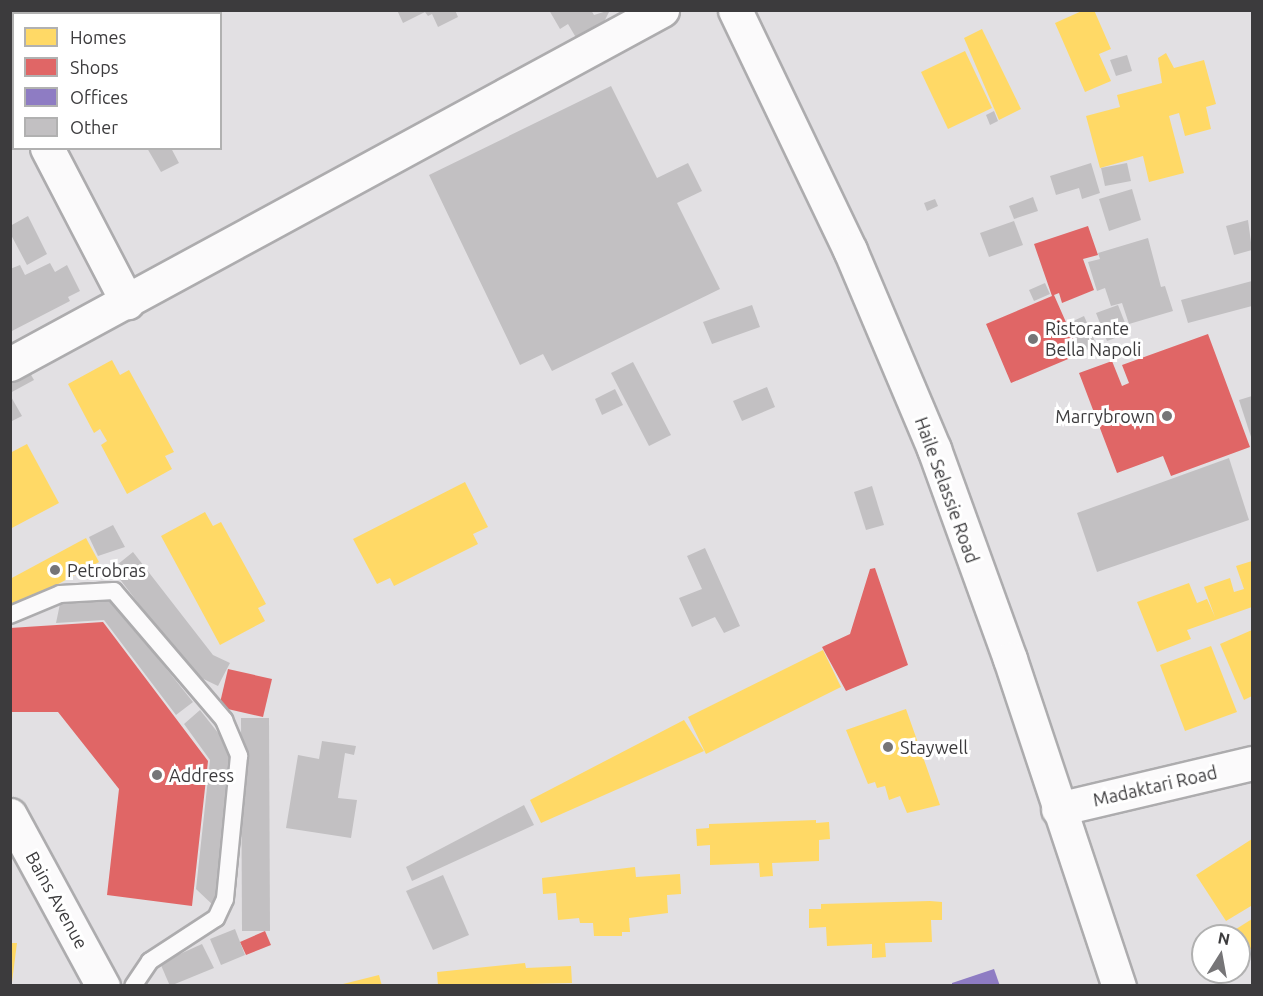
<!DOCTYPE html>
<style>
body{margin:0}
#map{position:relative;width:1263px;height:996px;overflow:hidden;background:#e2e0e3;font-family:Ubuntu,sans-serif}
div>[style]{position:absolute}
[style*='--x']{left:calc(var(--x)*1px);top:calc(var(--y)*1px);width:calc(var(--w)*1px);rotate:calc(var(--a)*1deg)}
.homes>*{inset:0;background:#ffd966}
.shops>*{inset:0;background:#e06666}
.offices>*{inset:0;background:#8e7cc3}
.building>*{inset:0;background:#c2c0c2}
.roads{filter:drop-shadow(2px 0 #adacae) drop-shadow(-2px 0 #adacae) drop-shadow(0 2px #adacae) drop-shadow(0 -2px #adacae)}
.service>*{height:16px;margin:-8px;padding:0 8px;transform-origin:8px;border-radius:8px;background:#fbfafb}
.minor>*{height:33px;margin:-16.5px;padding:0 16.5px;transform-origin:16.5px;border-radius:16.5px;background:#fbfafb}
.tertiary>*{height:33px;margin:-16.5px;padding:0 16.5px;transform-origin:16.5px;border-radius:16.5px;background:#fbfafb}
.dots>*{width:16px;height:16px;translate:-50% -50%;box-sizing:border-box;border:3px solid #fff;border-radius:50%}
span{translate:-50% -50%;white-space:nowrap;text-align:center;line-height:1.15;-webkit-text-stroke:6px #fff;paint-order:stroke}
.poi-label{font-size:18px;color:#3c3b3d}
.left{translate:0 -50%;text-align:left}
.right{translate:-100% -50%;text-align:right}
.street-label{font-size:18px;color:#3c3b3d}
.frame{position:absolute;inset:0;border:12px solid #3c3b3d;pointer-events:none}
.legend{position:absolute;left:12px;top:12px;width:210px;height:138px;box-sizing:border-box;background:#fff;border:2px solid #b1b1b1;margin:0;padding:8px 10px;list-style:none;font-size:18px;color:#3c3b3d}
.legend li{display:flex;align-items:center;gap:12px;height:30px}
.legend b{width:30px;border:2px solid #b1b1b1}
.north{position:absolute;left:1191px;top:924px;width:60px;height:60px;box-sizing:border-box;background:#fff;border:2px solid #b1b1b1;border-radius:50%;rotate:11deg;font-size:16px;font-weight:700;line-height:24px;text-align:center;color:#3c3b3d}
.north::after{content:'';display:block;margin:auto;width:21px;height:27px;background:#767577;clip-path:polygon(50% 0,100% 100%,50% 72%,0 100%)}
</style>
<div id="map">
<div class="homes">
<div style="clip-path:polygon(1084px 10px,1094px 10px,1111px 49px,1099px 54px,1111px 81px,1085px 92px,1055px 23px)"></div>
<div style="clip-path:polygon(982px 29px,1021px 109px,999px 120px,964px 38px)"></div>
<div style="clip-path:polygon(965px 51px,992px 108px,948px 129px,921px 72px)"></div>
<div style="clip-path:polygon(1166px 53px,1174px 68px,1204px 60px,1216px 104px,1206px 107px,1211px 129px,1185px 136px,1179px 113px,1169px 116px,1184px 173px,1149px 182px,1143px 156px,1100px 168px,1086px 116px,1120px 107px,1117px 95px,1162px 83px,1158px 58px)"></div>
<div style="clip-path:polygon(112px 360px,120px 375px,129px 370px,174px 452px,165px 456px,172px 469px,127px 494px,101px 445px,107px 441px,100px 429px,94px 433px,68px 384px)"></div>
<div style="clip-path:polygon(27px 444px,59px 503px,10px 529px,10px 453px)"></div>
<div style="clip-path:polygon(465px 482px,488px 527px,473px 534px,478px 544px,394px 586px,390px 578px,377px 584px,353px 539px)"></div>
<div style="clip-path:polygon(205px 512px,213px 526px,221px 522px,266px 604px,258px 608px,265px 621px,220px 645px,161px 536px)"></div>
<div style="clip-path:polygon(86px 538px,99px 562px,10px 610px,10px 579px)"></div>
<div style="clip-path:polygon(1252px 561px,1252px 607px,1187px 630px,1191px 639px,1157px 652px,1137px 602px,1189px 583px,1197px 603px,1207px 599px,1215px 617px,1204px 587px,1230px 578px,1234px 592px,1244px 589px,1236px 566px)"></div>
<div style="clip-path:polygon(1252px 630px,1252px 696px,1244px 700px,1220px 644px)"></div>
<div style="clip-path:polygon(1211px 646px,1237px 712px,1185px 731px,1160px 665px)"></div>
<div style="clip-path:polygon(823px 650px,841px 687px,706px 754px,688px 717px)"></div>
<div style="clip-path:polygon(906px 709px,940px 805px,907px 813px,900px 796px,889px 800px,885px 786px,877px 788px,875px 782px,868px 784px,846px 730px)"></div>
<div style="clip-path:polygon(684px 720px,704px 751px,541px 823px,530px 800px)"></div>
<div style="clip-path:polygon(816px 820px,816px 823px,829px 822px,830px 839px,819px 840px,819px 861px,772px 863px,773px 876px,760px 877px,759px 863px,710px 865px,710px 845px,697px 846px,696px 829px,709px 828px,709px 824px)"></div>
<div style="clip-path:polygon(1252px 839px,1252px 908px,1251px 906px,1226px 921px,1196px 875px)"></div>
<div style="clip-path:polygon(635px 867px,636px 877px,680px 874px,681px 894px,667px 895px,668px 913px,629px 918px,630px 932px,622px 932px,622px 936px,594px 936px,593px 923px,580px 923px,579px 918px,558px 920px,556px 893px,543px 894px,542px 878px)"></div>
<div style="clip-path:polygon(930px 901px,942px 902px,942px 920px,931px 920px,932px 942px,885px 943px,886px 957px,872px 958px,872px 944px,827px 946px,826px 927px,809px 928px,809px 909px,821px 909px,821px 904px)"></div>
<div style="clip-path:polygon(1252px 919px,1252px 948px,1246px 952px,1233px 931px)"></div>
<div style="clip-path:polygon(10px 943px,17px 943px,12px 982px,10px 981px)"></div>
<div style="clip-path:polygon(525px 963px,526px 968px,571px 966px,572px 983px,438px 986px,437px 972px)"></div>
<div style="clip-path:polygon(379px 975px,382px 986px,339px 986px,339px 985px)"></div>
</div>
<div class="shops">
<div style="clip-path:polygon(1088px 226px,1098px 255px,1083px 259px,1094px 290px,1062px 303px,1059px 293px,1054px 295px,1080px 354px,1011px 383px,986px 324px,1052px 296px,1034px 244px)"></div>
<div style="clip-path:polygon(1208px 334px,1250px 447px,1171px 476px,1163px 456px,1117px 473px,1079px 373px,1112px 361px,1122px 386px,1129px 383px,1122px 365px)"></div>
<div style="clip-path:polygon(875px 568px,908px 665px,846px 691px,822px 647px,850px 634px,870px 569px)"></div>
<div style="clip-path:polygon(103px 622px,208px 761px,192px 906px,107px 895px,119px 789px,58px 712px,10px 712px,10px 628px)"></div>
<div style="clip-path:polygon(228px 669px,272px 679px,263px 717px,219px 707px)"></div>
<div style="clip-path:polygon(265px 931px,271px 945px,246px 955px,240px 942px)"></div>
</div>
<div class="offices">
<div style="clip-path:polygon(994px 969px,1000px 986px,952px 986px,952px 983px)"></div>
</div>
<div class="building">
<div style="clip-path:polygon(397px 10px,455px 10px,458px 17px,438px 27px,432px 14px,428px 16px,425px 12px,403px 23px)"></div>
<div style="clip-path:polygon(549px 10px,591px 10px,594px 15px,610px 10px,601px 28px,578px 41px,568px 24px,560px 29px)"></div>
<div style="clip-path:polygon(1127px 55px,1132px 71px,1116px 76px,1110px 60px)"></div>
<div style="clip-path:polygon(611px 86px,657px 178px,688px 163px,702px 191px,677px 203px,720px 289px,552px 371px,543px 354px,520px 365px,429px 175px)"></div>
<div style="clip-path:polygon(994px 111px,998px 121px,990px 125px,986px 115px)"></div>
<div style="clip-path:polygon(147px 148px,171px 148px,179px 163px,161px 172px)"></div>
<div style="clip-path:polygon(1091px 163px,1100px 193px,1082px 199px,1079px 188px,1056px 195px,1050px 176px)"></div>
<div style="clip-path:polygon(1127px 163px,1131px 181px,1105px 186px,1101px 168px)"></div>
<div style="clip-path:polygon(1132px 189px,1141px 220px,1109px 231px,1099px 199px)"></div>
<div style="clip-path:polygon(1033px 197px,1038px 211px,1014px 219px,1009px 206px)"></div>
<div style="clip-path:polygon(935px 199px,938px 206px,927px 211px,924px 203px)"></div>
<div style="clip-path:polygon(28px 216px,47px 254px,27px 265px,10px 233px,10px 226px)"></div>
<div style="clip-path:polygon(1248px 220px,1252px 250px,1234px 255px,1226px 226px)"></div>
<div style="clip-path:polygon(1014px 221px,1023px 245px,989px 257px,980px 233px)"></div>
<div style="clip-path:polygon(1148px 238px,1161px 287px,1165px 286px,1173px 311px,1129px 324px,1122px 303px,1111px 306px,1105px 288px,1097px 291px,1088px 262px,1100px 259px,1098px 253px)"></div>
<div style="clip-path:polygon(50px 263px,55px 272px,67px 265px,80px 291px,68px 297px,70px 301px,10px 332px,10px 269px,20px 265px,25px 275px)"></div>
<div style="clip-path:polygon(1252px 281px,1252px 306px,1188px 323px,1181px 300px)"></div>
<div style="clip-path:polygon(1045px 283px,1050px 294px,1034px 301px,1029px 290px)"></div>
<div style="clip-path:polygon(752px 305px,760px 327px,712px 344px,703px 322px)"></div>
<div style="clip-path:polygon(1118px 305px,1129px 333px,1107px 341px,1096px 313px)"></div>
<div style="clip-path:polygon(1084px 316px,1097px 346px,1081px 352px,1069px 323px)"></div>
<div style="clip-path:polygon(23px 361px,34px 380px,10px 393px,10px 368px)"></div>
<div style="clip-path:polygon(633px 362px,671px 435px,649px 446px,611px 373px)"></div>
<div style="clip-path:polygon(767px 387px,775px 407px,742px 421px,733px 401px)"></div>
<div style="clip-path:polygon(615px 389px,623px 405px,602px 415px,595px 399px)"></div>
<div style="clip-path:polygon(10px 395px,22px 416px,10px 422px)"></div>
<div style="clip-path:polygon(1252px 396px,1252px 440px,1239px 400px)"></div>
<div style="clip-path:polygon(1229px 458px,1249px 520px,1097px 572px,1077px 513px)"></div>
<div style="clip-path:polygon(872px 486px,884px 525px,866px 530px,854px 492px)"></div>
<div style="clip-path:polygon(113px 525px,125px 547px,98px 556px,89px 537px)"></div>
<div style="clip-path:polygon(705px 548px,740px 626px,724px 633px,715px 617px,692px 627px,679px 598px,702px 589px,687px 556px)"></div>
<div style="clip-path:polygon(133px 552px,213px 655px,230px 663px,218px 686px,193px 674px,112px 569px)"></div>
<div style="clip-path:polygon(61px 599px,111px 600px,193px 702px,176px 715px,104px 620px,56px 623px)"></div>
<div style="clip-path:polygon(200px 710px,230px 748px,234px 761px,215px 907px,196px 889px,210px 760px,184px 724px)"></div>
<div style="clip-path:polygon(241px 718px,269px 718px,270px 931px,242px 931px)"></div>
<div style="clip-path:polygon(322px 741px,356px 746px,354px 755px,345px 753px,338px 798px,357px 800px,351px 838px,286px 828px,298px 755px,319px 759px)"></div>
<div style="clip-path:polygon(524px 805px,534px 825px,412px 881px,406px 867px)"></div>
<div style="clip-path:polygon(443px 875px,469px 935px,433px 950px,406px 891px)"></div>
<div style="clip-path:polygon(235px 929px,245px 955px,221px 965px,210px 939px)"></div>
<div style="clip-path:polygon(202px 944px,214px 968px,170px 986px,160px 963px)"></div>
</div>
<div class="roads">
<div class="service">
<div style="--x:10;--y:615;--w:54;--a:-22.8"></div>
<div style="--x:60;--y:594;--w:54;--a:-3.2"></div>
<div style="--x:114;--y:591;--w:170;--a:49.5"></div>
<div style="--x:224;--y:720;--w:39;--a:67"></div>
<div style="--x:239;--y:756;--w:144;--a:95.6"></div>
<div style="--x:225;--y:899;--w:21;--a:115"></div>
<div style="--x:216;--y:918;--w:79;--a:146.9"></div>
<div style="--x:150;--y:961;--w:30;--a:124"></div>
</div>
<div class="minor">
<div style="--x:10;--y:78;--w:7;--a:56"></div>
<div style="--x:47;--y:148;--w:174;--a:62.5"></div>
<div style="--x:10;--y:364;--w:742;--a:-28.5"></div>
<div style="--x:1058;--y:809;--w:199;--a:-13.3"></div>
<div style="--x:10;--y:815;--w:195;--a:61.5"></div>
</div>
<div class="tertiary">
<div style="--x:735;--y:10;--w:266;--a:64.4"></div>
<div style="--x:850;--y:250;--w:216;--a:67.1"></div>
<div style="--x:934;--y:449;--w:223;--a:70.1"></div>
<div style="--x:1010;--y:659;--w:345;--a:71.6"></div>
</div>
</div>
<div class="dots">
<div style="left:1033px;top:339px;background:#767577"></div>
<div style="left:1167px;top:416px;background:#767577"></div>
<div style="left:55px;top:570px;background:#767577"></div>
<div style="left:888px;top:747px;background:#767577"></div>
<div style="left:157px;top:775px;background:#767577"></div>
</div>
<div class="poi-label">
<span class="left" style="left:1045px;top:339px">Ristorante<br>Bella Napoli</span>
<span class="right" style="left:1155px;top:416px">Marrybrown</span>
<span class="left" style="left:67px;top:570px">Petrobras</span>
<span class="left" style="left:900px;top:747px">Staywell</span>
<span class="left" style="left:169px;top:775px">Address</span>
</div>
<div class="street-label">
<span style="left:947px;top:490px;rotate:70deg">Haile Selassie Road</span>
<span style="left:1155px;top:786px;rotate:-13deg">Madaktari Road</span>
<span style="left:57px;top:900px;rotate:61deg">Bains Avenue</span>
</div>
<div class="frame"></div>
<ul class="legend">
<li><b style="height:16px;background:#ffd966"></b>Homes</li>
<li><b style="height:16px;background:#e06666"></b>Shops</li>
<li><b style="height:16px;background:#8e7cc3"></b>Offices</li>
<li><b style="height:16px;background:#c2c0c2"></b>Other</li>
</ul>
<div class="north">N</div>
</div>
